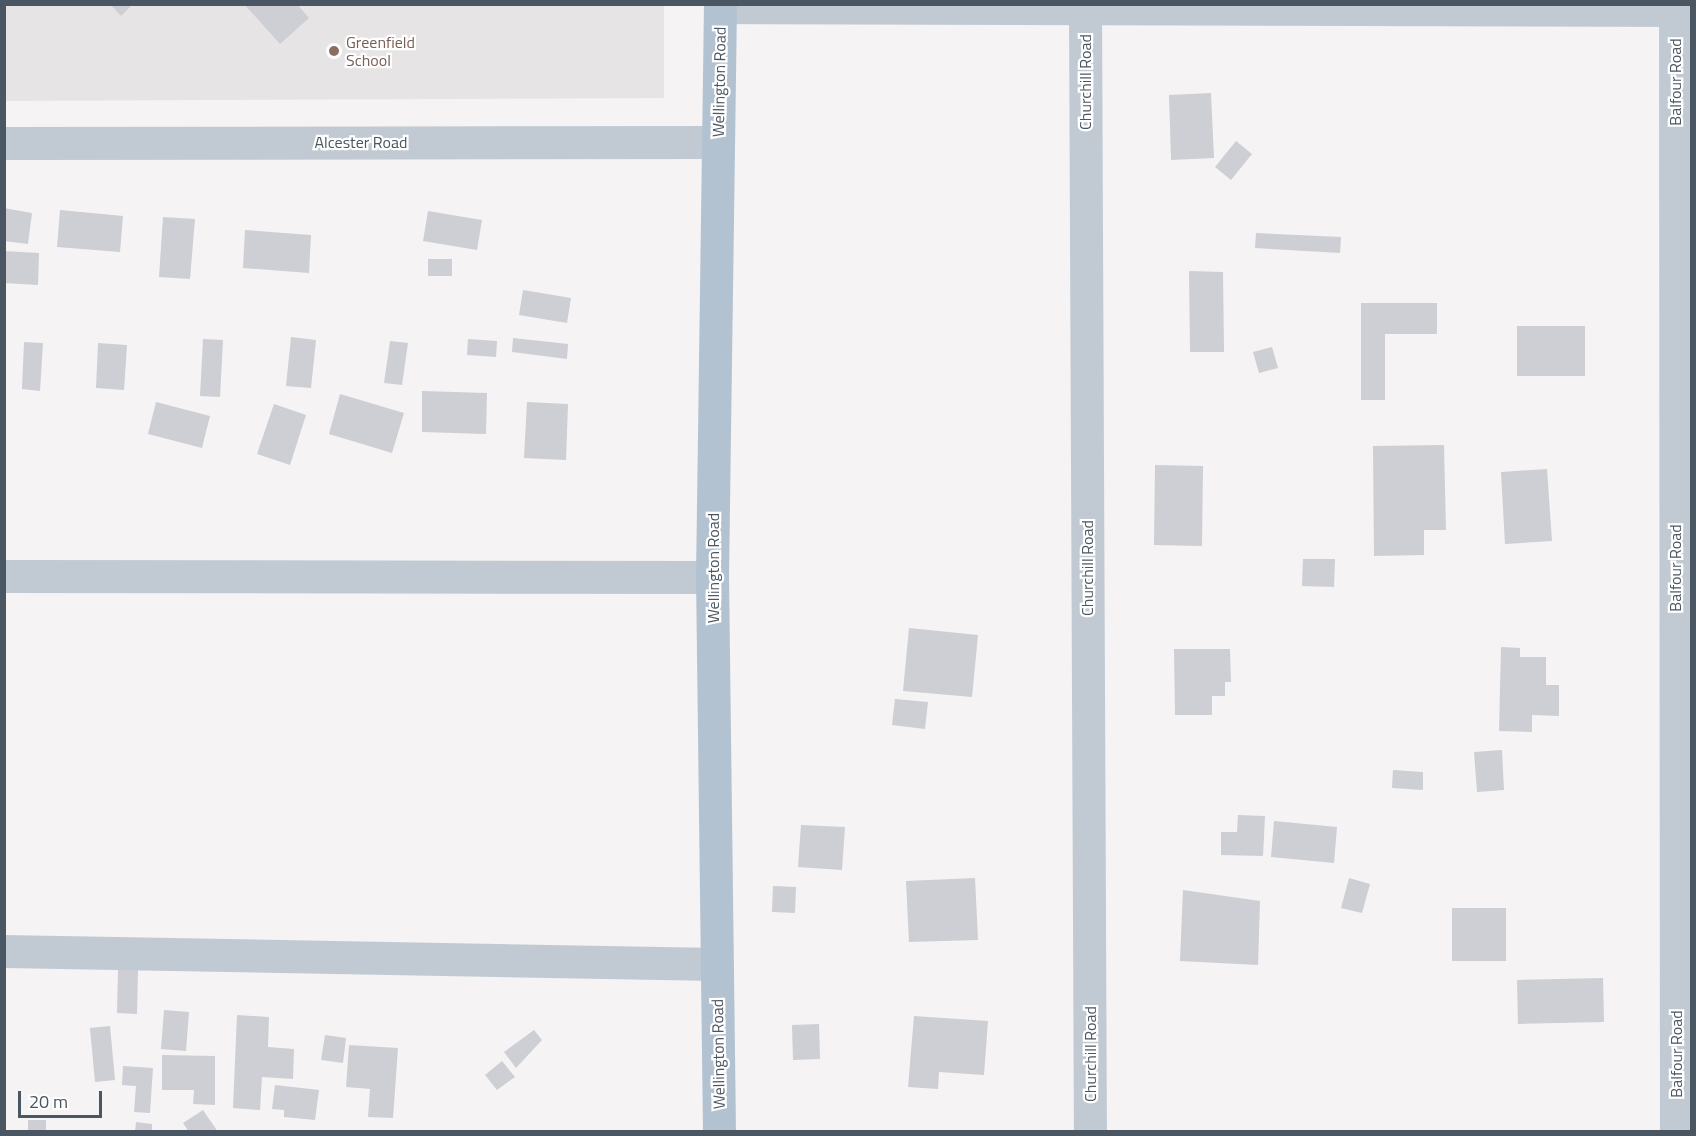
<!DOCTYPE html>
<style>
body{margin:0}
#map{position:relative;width:1696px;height:1136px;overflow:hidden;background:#f5f3f3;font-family:"Titillium Web",sans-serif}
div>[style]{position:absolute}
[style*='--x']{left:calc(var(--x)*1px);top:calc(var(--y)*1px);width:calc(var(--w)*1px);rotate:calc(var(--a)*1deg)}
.education>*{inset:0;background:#e6e4e5}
.building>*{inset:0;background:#cdcfd5}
.minor>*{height:33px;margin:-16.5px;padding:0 16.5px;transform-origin:16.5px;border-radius:16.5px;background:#c1cad2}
.major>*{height:33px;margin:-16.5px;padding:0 16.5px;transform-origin:16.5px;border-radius:16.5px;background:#b3c2d1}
.dots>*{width:16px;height:16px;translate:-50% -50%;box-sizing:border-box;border:3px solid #fff;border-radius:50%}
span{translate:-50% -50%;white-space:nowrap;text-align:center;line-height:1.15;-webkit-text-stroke:4.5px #fff;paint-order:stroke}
.education-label{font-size:16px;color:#785e54}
.left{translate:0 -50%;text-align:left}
.street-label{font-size:16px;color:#4a5661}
.frame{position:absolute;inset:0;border:6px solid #4a5661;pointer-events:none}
.scale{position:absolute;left:18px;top:1091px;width:84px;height:27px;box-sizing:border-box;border:3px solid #4a5661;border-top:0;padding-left:8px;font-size:18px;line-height:21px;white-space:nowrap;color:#4a5661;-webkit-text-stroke:4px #fff;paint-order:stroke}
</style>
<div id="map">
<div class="education">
<div style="clip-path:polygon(4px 5px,664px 5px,664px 98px,5px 101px)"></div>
</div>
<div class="building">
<div style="clip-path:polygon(110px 4px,133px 4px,121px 16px)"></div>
<div style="clip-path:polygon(244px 4px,297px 4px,309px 18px,280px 44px)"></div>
<div style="clip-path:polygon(1211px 93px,1214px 158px,1171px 160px,1169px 95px)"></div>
<div style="clip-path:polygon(1236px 141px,1252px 154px,1231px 180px,1215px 167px)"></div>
<div style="clip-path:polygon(4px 208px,32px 213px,28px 244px,4px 241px)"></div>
<div style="clip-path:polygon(60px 210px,123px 216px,120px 252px,57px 247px)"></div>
<div style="clip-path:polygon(428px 211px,482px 220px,477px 250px,423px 241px)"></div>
<div style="clip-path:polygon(163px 217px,195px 219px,190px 279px,159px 277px)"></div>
<div style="clip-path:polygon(245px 230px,311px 235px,309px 273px,243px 268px)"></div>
<div style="clip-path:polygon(1256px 233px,1341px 237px,1340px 253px,1255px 248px)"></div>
<div style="clip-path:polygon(4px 251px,39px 253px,38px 285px,4px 283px)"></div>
<div style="clip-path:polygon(428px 259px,452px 259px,452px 276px,428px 276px)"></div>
<div style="clip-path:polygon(1189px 271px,1223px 272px,1224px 352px,1190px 352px)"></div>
<div style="clip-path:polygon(523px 290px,571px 298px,567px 323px,519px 315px)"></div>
<div style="clip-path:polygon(1361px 303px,1437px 303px,1437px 334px,1385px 334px,1385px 400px,1361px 400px)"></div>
<div style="clip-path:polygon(1517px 326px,1585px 326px,1585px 376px,1517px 376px)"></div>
<div style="clip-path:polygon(291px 337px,316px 340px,311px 388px,286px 386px)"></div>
<div style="clip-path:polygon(513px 338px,568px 344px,567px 359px,512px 352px)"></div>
<div style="clip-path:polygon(203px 339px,223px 340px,220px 397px,200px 396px)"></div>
<div style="clip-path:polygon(468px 339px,497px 341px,496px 357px,467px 355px)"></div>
<div style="clip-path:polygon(390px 341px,408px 343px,402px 385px,384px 383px)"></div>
<div style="clip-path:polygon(24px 342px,43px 343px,40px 391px,22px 389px)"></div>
<div style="clip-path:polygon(98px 343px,127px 345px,124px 390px,96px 388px)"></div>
<div style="clip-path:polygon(1272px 347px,1278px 368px,1259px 373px,1253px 352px)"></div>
<div style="clip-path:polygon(422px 391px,487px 393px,486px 434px,422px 432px)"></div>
<div style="clip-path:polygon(340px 394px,404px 413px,392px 453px,329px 434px)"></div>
<div style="clip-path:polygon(156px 402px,210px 416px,202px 448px,148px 434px)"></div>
<div style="clip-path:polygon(527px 402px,568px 404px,566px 460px,524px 458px)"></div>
<div style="clip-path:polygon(274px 404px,306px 415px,290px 465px,257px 454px)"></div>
<div style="clip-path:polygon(1444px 445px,1446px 530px,1424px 530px,1424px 555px,1374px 556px,1373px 446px)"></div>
<div style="clip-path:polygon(1155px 465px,1203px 466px,1202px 546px,1154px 545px)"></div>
<div style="clip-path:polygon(1547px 469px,1552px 541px,1505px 544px,1501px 472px)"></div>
<div style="clip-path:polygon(1303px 559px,1335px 559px,1334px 587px,1302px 586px)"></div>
<div style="clip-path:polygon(909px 628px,978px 635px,972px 697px,903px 691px)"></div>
<div style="clip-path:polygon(1501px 647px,1520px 648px,1520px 657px,1546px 657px,1546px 685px,1559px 685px,1559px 716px,1532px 715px,1532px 732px,1499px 731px)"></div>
<div style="clip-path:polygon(1174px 649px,1230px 649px,1231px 682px,1225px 682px,1225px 696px,1212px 696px,1212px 715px,1175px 715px)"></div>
<div style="clip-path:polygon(895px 699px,928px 702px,925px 729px,892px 725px)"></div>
<div style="clip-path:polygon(1502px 750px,1504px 790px,1477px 792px,1474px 752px)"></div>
<div style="clip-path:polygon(1393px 770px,1423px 772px,1423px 790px,1392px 788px)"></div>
<div style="clip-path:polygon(1238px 815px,1265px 816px,1263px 856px,1221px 855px,1221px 832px,1237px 832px)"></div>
<div style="clip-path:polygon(1274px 821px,1337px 827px,1334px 863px,1271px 857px)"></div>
<div style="clip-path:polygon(801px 825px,845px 827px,842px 870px,798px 867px)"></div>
<div style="clip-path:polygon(975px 878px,978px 940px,909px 942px,906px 881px)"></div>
<div style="clip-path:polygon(1349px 878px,1370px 884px,1362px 913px,1341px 908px)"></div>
<div style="clip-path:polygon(773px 886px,796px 887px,795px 913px,772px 912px)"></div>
<div style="clip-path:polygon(1183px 890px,1260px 901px,1258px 965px,1180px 961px)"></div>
<div style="clip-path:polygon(1452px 908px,1506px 908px,1506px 961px,1452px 961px)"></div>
<div style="clip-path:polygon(118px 969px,138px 970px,137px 1014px,117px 1013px)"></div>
<div style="clip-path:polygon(1603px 978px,1604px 1022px,1518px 1024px,1517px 980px)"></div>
<div style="clip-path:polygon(164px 1010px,189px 1012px,186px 1051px,161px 1049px)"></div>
<div style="clip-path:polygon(237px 1015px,269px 1017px,268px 1047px,294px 1049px,293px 1079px,262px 1077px,260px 1110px,233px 1108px)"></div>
<div style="clip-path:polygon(914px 1016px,988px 1021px,984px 1075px,939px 1072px,938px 1089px,908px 1087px)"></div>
<div style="clip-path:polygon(819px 1024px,820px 1059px,793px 1060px,792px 1025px)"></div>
<div style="clip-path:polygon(110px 1026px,115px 1080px,95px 1082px,90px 1028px)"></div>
<div style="clip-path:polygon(534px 1030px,542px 1040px,516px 1068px,504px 1052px)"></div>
<div style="clip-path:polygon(325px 1035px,346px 1038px,343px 1063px,321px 1060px)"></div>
<div style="clip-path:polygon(349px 1045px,398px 1048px,393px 1118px,368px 1117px,370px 1089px,346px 1087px)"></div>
<div style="clip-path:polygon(162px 1055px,215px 1056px,215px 1105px,193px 1104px,194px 1090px,162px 1090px)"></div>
<div style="clip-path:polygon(502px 1061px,515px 1077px,497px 1090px,485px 1075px)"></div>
<div style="clip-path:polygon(123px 1066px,153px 1068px,150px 1113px,134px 1112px,136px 1086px,122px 1085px)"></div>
<div style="clip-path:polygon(275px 1085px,319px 1090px,315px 1120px,284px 1117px,284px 1110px,272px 1109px)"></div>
<div style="clip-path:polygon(203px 1110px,218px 1132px,189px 1132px,183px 1123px)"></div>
<div style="clip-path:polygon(28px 1120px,46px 1120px,46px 1132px,28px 1132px)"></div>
<div style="clip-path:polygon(136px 1122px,152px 1124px,152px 1132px,135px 1132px)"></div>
</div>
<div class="minor">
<div style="--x:1085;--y:4;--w:1128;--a:89.75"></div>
<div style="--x:1675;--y:4;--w:1128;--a:89.95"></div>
<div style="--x:720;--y:7;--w:972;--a:0.18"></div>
<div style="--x:4;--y:143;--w:714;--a:-0.08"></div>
<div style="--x:4;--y:576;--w:708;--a:0.08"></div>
<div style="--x:4;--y:951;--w:713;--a:1.04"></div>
</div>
<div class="major">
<div style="--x:719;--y:1132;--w:555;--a:-90.72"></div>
<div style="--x:712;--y:577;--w:573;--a:-89.2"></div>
</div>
<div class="dots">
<div style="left:334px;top:51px;background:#8d6e63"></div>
</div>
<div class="education-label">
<span class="left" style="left:346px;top:51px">Greenfield<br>School</span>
</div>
<div class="street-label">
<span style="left:719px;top:82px;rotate:-89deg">Wellington Road</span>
<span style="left:1085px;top:82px;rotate:-90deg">Churchill Road</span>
<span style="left:1675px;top:82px;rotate:-90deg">Balfour Road</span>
<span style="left:361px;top:142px">Alcester Road</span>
<span style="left:713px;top:568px;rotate:-90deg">Wellington Road</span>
<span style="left:1087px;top:568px;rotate:-90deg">Churchill Road</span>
<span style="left:1675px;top:568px;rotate:-90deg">Balfour Road</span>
<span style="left:718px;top:1054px;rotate:-91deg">Wellington Road</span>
<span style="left:1090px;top:1054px;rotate:-90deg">Churchill Road</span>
<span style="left:1676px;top:1054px;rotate:-90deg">Balfour Road</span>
</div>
<div class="frame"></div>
<div class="scale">20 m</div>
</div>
